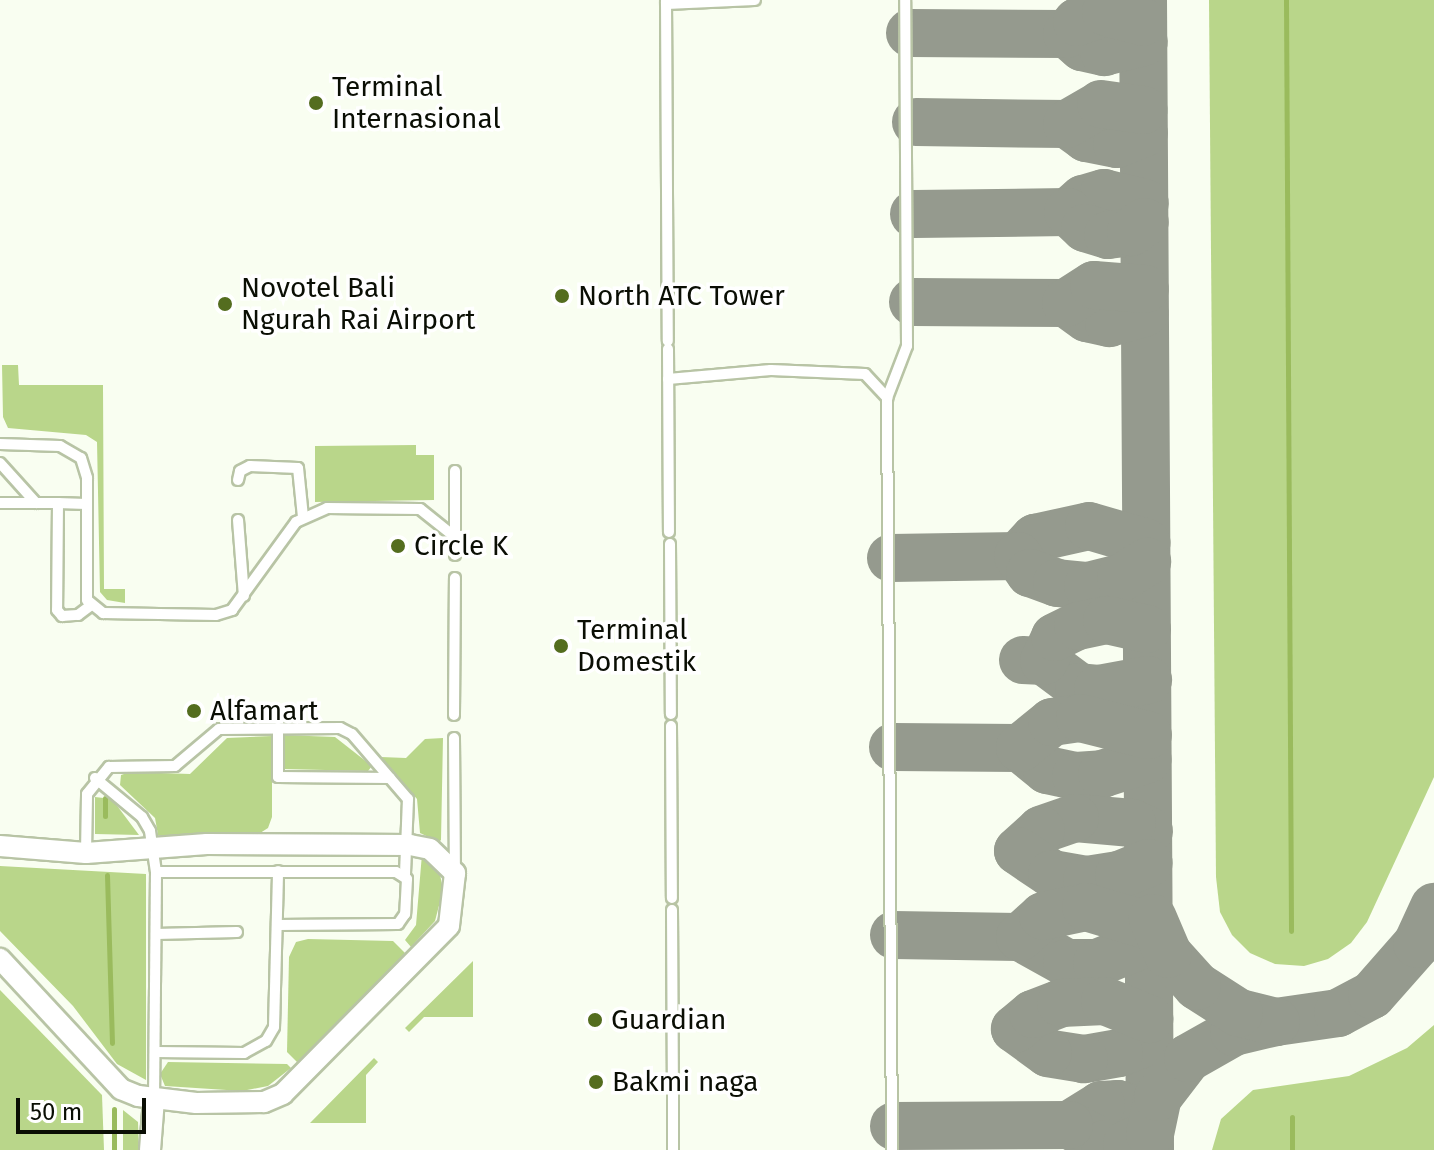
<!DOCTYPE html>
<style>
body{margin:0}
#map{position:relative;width:1434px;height:1150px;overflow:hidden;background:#f9fef1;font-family:"Fira Sans",sans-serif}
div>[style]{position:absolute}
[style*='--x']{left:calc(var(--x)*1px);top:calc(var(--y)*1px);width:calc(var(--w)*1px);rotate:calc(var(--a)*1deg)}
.green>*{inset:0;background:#b9d68a}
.stream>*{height:5px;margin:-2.5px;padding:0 2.5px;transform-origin:2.5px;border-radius:2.5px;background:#9abb5d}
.taxiway>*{height:48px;margin:-24px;padding:0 24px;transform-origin:24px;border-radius:24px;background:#959a8e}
.roads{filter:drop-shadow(2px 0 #b8c4a5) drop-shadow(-2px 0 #b8c4a5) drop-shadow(0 2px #b8c4a5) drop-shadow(0 -2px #b8c4a5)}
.service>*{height:10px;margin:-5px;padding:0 5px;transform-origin:5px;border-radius:5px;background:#fff}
.minor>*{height:20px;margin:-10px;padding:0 10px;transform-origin:10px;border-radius:10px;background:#fff}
.dots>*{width:22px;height:22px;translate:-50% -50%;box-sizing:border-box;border:4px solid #fff;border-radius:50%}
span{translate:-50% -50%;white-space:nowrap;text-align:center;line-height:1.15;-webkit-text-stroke:7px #fff;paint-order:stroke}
.poi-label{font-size:28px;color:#0a0e04}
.left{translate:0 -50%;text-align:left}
.scale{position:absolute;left:16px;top:1098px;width:130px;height:36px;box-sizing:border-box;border:4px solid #0a0e04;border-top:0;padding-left:10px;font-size:24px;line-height:28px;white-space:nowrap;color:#0a0e04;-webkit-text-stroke:6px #fff;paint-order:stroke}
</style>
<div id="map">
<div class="green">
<div style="clip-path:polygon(1209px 0,1434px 0,1434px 777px,1367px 922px,1351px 943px,1328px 959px,1304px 966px,1275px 964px,1250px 953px,1232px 935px,1220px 912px,1216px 877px)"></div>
<div style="clip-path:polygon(2px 365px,18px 365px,19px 385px,103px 385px,104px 589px,125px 589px,125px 603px,107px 600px,100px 592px,97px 442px,86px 435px,8px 428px,3px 417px)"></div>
<div style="clip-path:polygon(416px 445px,416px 455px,434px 455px,434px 500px,315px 502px,315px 446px)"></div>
<div style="clip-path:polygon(283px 735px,335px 737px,372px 766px,368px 771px,283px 769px)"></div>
<div style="clip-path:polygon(272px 736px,272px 817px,268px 828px,257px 835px,158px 835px,155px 818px,120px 785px,121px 775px,130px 772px,190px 774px,227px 738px)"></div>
<div style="clip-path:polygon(443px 738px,441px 840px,439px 842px,420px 833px,417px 799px,381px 757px,406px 758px,425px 739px)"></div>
<div style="clip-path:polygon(95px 797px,112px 799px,139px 835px,95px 834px)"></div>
<div style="clip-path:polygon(422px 854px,440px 874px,443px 890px,435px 921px,411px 947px,405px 940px,416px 925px)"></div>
<div style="clip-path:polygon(0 866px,146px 874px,146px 1080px,117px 1064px,73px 1006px,0 931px)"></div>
<div style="clip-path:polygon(308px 939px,393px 941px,405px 953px,298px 1063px,287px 1052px,289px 957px,296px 942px)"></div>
<div style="clip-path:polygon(473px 961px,473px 1017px,424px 1017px,409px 1032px,405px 1028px)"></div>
<div style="clip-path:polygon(0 990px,102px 1095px,104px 1150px,0 1150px)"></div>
<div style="clip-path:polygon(1434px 1025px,1434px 1150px,1212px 1150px,1221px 1119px,1253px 1090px,1349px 1076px,1407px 1048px)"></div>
<div style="clip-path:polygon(374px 1058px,378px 1062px,366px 1075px,366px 1123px,310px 1123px)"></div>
<div style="clip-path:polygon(168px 1062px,287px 1064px,291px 1068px,268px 1086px,242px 1091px,165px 1086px,160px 1074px)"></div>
<div style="clip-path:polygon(123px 1110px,138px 1122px,139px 1150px,123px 1150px)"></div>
</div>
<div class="stream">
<div style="--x:1286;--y:0;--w:931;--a:89.69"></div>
<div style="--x:105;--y:816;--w:18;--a:-90"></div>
<div style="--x:107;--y:875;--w:168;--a:88.3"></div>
<div style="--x:114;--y:1109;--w:41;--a:90"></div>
<div style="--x:1292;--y:1117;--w:33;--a:90"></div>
</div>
<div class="taxiway">
<div style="--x:1143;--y:0;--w:1150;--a:89.65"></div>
<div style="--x:910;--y:33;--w:157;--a:0.4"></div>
<div style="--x:1067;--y:34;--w:20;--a:41"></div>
<div style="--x:1082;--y:47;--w:23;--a:13"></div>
<div style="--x:1104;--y:52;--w:41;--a:-14"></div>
<div style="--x:1067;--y:34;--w:16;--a:-50"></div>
<div style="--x:1077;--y:22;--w:31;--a:-19"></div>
<div style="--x:1106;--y:12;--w:38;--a:15"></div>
<div style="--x:916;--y:122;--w:151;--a:0.8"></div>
<div style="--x:1067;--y:124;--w:24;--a:36"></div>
<div style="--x:1086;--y:138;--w:32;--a:11"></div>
<div style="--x:1117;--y:144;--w:29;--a:-22"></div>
<div style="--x:1067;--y:124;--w:39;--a:-30"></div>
<div style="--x:1101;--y:104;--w:43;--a:7.9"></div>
<div style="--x:1068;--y:212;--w:20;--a:-41"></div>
<div style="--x:1083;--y:199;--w:22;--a:-16"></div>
<div style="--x:1104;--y:193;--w:42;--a:13.7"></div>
<div style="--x:914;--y:214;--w:154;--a:-0.7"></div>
<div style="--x:1068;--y:212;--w:23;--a:43"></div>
<div style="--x:1085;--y:228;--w:24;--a:17"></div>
<div style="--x:1108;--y:235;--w:23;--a:-7"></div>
<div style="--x:1131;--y:232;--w:17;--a:-36"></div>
<div style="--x:913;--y:302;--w:153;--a:0.4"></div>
<div style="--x:1066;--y:303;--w:26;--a:36"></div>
<div style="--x:1087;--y:318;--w:23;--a:13"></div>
<div style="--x:1109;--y:323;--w:37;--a:-16"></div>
<div style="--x:1066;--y:303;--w:33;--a:-33"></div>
<div style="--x:1094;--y:285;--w:51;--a:4.5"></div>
<div style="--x:1018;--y:556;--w:25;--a:-47"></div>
<div style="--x:1035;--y:538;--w:55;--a:-12.5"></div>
<div style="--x:1089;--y:526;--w:60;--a:16.3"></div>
<div style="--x:891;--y:558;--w:127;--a:-0.9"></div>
<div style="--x:1018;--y:556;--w:21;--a:55"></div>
<div style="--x:1030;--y:573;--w:29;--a:20"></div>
<div style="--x:1057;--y:583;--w:31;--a:6"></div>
<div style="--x:1088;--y:586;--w:34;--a:-14"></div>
<div style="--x:1121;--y:578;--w:31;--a:-32"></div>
<div style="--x:1023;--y:660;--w:21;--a:3"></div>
<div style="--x:1044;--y:661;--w:44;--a:36.6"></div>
<div style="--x:1079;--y:687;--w:19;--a:6"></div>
<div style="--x:1098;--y:689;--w:51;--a:-10.2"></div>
<div style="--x:1044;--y:661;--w:26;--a:-65"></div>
<div style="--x:1055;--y:637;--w:25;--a:-26"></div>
<div style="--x:1078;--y:626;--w:30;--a:-12"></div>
<div style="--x:1107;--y:620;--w:41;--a:12.7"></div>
<div style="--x:893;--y:747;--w:127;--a:0.5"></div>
<div style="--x:1020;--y:748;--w:35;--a:39"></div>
<div style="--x:1047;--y:770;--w:30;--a:12"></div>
<div style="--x:1076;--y:776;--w:26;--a:-4"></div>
<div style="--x:1102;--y:774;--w:48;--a:-18.1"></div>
<div style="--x:1020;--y:748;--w:41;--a:-39.1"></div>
<div style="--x:1052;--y:722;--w:28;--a:-8"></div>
<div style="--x:1080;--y:718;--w:70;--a:14"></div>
<div style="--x:1149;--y:831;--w:19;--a:-155"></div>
<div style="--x:1132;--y:823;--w:57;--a:-175"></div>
<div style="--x:1075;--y:818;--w:36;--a:161"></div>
<div style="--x:1041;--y:830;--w:31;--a:138"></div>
<div style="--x:1018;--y:851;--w:41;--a:34.1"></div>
<div style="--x:1052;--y:874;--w:36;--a:10"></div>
<div style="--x:1087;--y:880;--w:32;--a:-9"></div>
<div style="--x:1119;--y:875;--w:32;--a:-22"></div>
<div style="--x:894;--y:935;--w:126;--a:0.9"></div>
<div style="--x:1020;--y:937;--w:54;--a:29"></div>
<div style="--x:1067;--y:963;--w:30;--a:0"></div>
<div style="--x:1097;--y:963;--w:56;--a:-22"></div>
<div style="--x:1020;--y:937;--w:31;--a:-42"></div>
<div style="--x:1043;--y:916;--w:44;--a:-11.8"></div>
<div style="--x:1086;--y:907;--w:66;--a:16.8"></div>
<div style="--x:1276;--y:1022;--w:63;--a:-8.3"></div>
<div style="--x:1338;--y:1013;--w:38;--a:-28"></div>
<div style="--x:1372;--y:995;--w:68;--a:-48.6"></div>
<div style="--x:1417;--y:944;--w:41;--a:-65.3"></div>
<div style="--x:1149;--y:1041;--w:32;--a:158"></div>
<div style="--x:1119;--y:1053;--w:36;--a:170"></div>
<div style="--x:1084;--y:1059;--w:36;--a:-171"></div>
<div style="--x:1048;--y:1053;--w:41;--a:-144"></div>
<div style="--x:1015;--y:1029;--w:23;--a:-40"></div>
<div style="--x:1033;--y:1014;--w:30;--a:-21"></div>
<div style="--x:1061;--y:1003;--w:44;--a:-2.6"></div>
<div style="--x:1105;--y:1001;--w:48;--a:22.2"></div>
<div style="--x:1150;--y:1115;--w:34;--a:-161"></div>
<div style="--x:1118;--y:1104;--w:17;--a:177"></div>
<div style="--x:1101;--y:1105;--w:38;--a:148"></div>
<div style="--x:1069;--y:1125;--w:41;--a:27.8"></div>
<div style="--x:1105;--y:1144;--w:22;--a:0"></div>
<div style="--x:1127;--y:1144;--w:25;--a:-23"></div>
<div style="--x:1150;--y:1134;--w:38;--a:-78"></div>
<div style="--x:1158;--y:1097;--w:49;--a:-52.4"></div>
<div style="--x:1188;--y:1058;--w:53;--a:-29.5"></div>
<div style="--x:1234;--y:1032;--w:43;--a:-13.4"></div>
<div style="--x:1276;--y:1022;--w:38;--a:-166"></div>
<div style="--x:1239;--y:1013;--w:50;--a:-147.3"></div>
<div style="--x:1197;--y:986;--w:43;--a:-132.2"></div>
<div style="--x:1168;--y:954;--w:39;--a:-113"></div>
<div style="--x:894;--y:1126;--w:175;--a:-0.3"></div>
</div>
<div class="roads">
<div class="service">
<div style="--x:666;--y:0;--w:341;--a:89.7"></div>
<div style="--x:666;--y:4;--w:89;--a:-2.6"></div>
<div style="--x:668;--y:349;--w:183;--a:89.7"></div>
<div style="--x:668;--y:379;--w:103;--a:-5"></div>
<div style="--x:771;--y:370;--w:94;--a:2.4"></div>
<div style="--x:865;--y:374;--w:33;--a:47"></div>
<div style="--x:0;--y:444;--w:60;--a:1.9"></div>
<div style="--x:60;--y:446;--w:24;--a:30"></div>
<div style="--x:81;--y:458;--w:21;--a:73"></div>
<div style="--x:87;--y:478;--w:122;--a:90"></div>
<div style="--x:87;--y:600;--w:21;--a:39"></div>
<div style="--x:103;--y:613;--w:113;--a:1"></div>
<div style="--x:216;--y:615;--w:17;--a:-17"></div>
<div style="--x:232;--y:610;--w:109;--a:-54"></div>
<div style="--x:296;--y:522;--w:34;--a:-24"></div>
<div style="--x:327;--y:508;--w:93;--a:0.6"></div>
<div style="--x:420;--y:509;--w:45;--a:38.7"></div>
<div style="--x:0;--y:463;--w:54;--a:48"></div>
<div style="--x:238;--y:480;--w:9;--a:-77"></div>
<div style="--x:240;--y:471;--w:11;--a:-27"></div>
<div style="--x:250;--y:466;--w:48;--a:2.4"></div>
<div style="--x:298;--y:468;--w:49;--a:84.2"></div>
<div style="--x:0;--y:503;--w:58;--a:0"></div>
<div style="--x:58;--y:503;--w:107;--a:90.5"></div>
<div style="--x:57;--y:610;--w:8;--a:50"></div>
<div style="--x:62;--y:616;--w:16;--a:-4"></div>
<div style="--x:78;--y:615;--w:15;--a:-37"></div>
<div style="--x:58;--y:503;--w:28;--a:2"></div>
<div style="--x:238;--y:520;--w:76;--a:85.5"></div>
<div style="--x:670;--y:544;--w:170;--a:89.7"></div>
<div style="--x:455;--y:555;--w:84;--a:-90"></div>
<div style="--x:454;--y:715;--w:137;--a:-89.6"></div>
<div style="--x:671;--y:726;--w:172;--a:89.7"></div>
<div style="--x:278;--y:728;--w:49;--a:90"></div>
<div style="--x:278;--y:777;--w:112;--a:0.5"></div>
<div style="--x:454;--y:738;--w:133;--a:89.6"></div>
<div style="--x:95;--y:778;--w:61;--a:39.7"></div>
<div style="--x:142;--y:817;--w:16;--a:60"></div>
<div style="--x:150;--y:831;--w:41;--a:81.7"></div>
<div style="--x:156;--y:872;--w:227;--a:90.5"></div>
<div style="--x:86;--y:853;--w:59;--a:-89"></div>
<div style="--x:87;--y:794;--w:35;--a:-51"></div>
<div style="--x:109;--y:767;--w:66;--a:-0.9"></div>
<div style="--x:175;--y:766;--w:57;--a:-40.1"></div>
<div style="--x:219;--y:729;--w:121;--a:-0.5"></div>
<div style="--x:340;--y:728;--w:13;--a:27"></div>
<div style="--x:352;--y:734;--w:86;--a:49.3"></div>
<div style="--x:408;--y:799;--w:76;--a:92.3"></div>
<div style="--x:156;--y:872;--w:240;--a:0"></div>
<div style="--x:396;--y:872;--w:13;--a:32"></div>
<div style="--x:407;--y:879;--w:35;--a:93"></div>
<div style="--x:405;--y:914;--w:12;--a:125"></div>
<div style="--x:398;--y:924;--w:120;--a:179.5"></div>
<div style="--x:672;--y:910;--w:172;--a:89.7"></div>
<div style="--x:156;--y:934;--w:81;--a:-1.4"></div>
<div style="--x:156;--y:1052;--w:88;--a:0.7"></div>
<div style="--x:244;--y:1053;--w:25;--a:-29"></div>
<div style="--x:266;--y:1041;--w:16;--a:-60"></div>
<div style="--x:274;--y:1027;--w:156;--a:-88.5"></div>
<div style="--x:673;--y:1150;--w:55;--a:-90"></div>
<div style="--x:892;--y:1150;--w:752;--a:-90.38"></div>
<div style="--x:887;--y:398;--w:56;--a:-69"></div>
<div style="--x:907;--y:346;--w:346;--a:-90.3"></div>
</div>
<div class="minor">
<div style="--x:0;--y:846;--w:86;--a:4.7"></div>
<div style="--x:86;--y:853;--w:121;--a:-4.3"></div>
<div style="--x:207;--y:844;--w:203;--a:0.3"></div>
<div style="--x:410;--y:845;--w:20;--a:11"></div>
<div style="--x:430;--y:849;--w:35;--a:44"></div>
<div style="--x:455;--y:873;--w:53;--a:96.5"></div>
<div style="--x:449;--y:926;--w:236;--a:134.7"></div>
<div style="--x:283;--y:1094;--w:21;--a:157"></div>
<div style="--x:264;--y:1102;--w:68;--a:179.2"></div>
<div style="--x:196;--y:1103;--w:58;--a:-173.1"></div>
<div style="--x:138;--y:1096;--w:18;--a:-158"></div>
<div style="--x:121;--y:1089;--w:178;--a:-132.9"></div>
<div style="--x:150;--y:1150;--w:51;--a:-85.5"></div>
</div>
</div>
<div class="dots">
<div style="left:316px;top:103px;background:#546d1f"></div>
<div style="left:562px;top:296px;background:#546d1f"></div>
<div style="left:225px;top:304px;background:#546d1f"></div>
<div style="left:398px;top:546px;background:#546d1f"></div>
<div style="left:561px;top:646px;background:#546d1f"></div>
<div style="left:194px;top:711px;background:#546d1f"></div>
<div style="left:595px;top:1020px;background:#546d1f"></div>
<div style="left:596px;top:1082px;background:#546d1f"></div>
</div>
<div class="poi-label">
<span class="left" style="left:332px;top:103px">Terminal<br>Internasional</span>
<span class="left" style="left:241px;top:304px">Novotel Bali<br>Ngurah Rai Airport</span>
<span class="left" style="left:578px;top:296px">North ATC Tower</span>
<span class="left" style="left:414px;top:546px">Circle K</span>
<span class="left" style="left:577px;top:646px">Terminal<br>Domestik</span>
<span class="left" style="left:210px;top:711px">Alfamart</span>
<span class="left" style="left:611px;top:1020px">Guardian</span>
<span class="left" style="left:612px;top:1082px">Bakmi naga</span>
</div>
<div class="scale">50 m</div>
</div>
